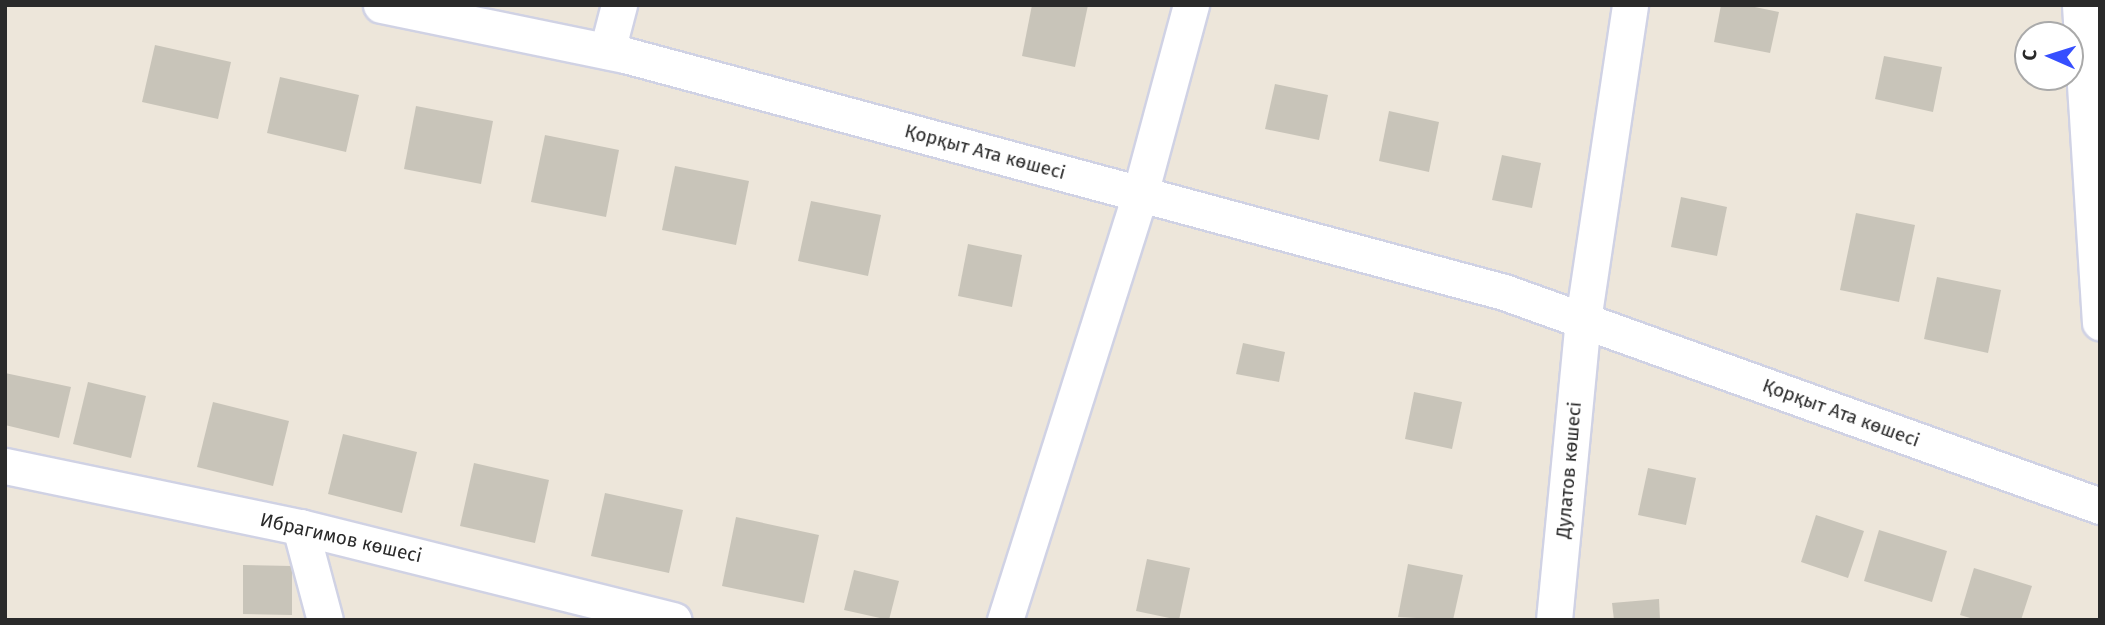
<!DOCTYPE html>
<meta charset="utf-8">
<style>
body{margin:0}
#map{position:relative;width:2105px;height:625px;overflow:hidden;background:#ede6da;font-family:"Fira Sans",sans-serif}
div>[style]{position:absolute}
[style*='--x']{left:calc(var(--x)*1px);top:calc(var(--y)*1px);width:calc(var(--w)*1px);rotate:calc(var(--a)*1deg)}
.building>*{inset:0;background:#c8c4b9}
.roads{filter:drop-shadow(2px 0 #d0d2e4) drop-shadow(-2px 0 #d0d2e4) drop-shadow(0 2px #d0d2e4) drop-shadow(0 -2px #d0d2e4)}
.minor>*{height:35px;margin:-17.5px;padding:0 17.5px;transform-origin:17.5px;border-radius:17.5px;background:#fff}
span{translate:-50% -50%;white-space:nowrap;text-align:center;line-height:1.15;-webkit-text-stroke:7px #fff;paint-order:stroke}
.street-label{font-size:19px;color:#2a2a2a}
.frame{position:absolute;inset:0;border:7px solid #2a2a2a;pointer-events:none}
.north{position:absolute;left:2014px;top:21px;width:70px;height:70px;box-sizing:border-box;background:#fff;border:2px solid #aaa;border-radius:50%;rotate:273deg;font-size:19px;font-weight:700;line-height:28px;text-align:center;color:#2a2a2a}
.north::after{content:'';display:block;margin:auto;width:24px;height:32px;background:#364fff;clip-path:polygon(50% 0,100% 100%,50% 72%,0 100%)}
</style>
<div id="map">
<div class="building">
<div style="clip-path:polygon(1032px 5px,1088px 5px,1075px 67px,1022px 56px)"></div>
<div style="clip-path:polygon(1721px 5px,1745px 5px,1779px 12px,1770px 53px,1714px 42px)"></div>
<div style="clip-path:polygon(155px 45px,231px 62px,218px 119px,142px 102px)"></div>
<div style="clip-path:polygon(1884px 56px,1942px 67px,1933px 112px,1875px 99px)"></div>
<div style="clip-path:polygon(280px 77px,359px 95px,346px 152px,267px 133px)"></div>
<div style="clip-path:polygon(1275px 84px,1328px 95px,1319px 140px,1265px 129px)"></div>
<div style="clip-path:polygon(416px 106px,493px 121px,481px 184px,404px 169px)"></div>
<div style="clip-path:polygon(1389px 111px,1439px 122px,1429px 172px,1379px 161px)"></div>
<div style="clip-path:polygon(545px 135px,619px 150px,606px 217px,531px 202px)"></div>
<div style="clip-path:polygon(1502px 155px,1541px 163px,1532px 208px,1492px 200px)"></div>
<div style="clip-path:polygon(675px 166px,749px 181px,736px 245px,662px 230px)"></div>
<div style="clip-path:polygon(1681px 197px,1727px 207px,1717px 256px,1671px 247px)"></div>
<div style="clip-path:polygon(811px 201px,881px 215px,868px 276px,798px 261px)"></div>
<div style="clip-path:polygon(1856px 213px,1915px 225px,1899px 302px,1840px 290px)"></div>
<div style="clip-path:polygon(968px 244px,1022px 255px,1012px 307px,958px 296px)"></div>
<div style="clip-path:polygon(1937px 277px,2001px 290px,1988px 353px,1924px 339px)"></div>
<div style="clip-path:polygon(1243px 343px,1285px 352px,1279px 382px,1236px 374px)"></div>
<div style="clip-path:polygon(5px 373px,71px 387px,59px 438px,5px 425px)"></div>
<div style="clip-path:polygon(88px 382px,146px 396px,131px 458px,73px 444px)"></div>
<div style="clip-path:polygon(1414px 392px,1462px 402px,1452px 449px,1405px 439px)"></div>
<div style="clip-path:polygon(213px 402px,289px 421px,273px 486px,197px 467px)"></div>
<div style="clip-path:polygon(343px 434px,417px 452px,402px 513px,328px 494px)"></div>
<div style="clip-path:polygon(474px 463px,549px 480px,535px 543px,460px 526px)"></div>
<div style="clip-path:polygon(1648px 468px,1696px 478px,1686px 525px,1638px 515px)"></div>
<div style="clip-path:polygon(605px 493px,683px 510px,669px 573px,591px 556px)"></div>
<div style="clip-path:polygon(1816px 515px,1864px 531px,1848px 578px,1801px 562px)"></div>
<div style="clip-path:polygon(736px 517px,819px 535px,804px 603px,722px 586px)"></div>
<div style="clip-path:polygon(1879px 530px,1947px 551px,1932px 602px,1864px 581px)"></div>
<div style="clip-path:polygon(1147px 559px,1190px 568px,1179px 620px,1136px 611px)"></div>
<div style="clip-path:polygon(1408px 564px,1463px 575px,1453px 620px,1398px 617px)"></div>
<div style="clip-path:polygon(243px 565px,292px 566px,292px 615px,243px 614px)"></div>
<div style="clip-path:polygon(1974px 568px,2032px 586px,2021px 620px,1977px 620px,1960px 615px)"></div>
<div style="clip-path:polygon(854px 570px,899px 581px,889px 620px,844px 610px)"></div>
<div style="clip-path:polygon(1659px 599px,1660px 620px,1614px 620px,1612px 603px)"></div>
</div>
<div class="roads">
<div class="minor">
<div style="--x:381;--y:5;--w:249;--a:11.6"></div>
<div style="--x:625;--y:55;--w:910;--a:15.09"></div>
<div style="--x:1504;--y:292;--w:633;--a:19.75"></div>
<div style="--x:2080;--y:5;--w:318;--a:86.4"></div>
<div style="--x:607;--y:51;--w:48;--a:-75.4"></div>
<div style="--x:5;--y:466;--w:301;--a:11.7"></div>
<div style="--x:300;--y:527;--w:385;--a:14"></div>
<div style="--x:300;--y:527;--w:96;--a:75"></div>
<div style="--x:1005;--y:620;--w:447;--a:-72.4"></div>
<div style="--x:1140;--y:194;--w:196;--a:-74.9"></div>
<div style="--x:1554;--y:620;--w:301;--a:-84.5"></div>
<div style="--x:1583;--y:320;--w:318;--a:-81.5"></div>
</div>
</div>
<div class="street-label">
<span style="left:985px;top:152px;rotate:15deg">Қорқыт Ата көшесі</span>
<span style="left:1841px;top:413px;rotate:20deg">Қорқыт Ата көшесі</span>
<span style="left:1569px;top:470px;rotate:-85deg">Дулатов көшесі</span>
<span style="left:341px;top:538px;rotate:13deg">Ибрагимов көшесі</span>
</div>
<div class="frame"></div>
<div class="north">С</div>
</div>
